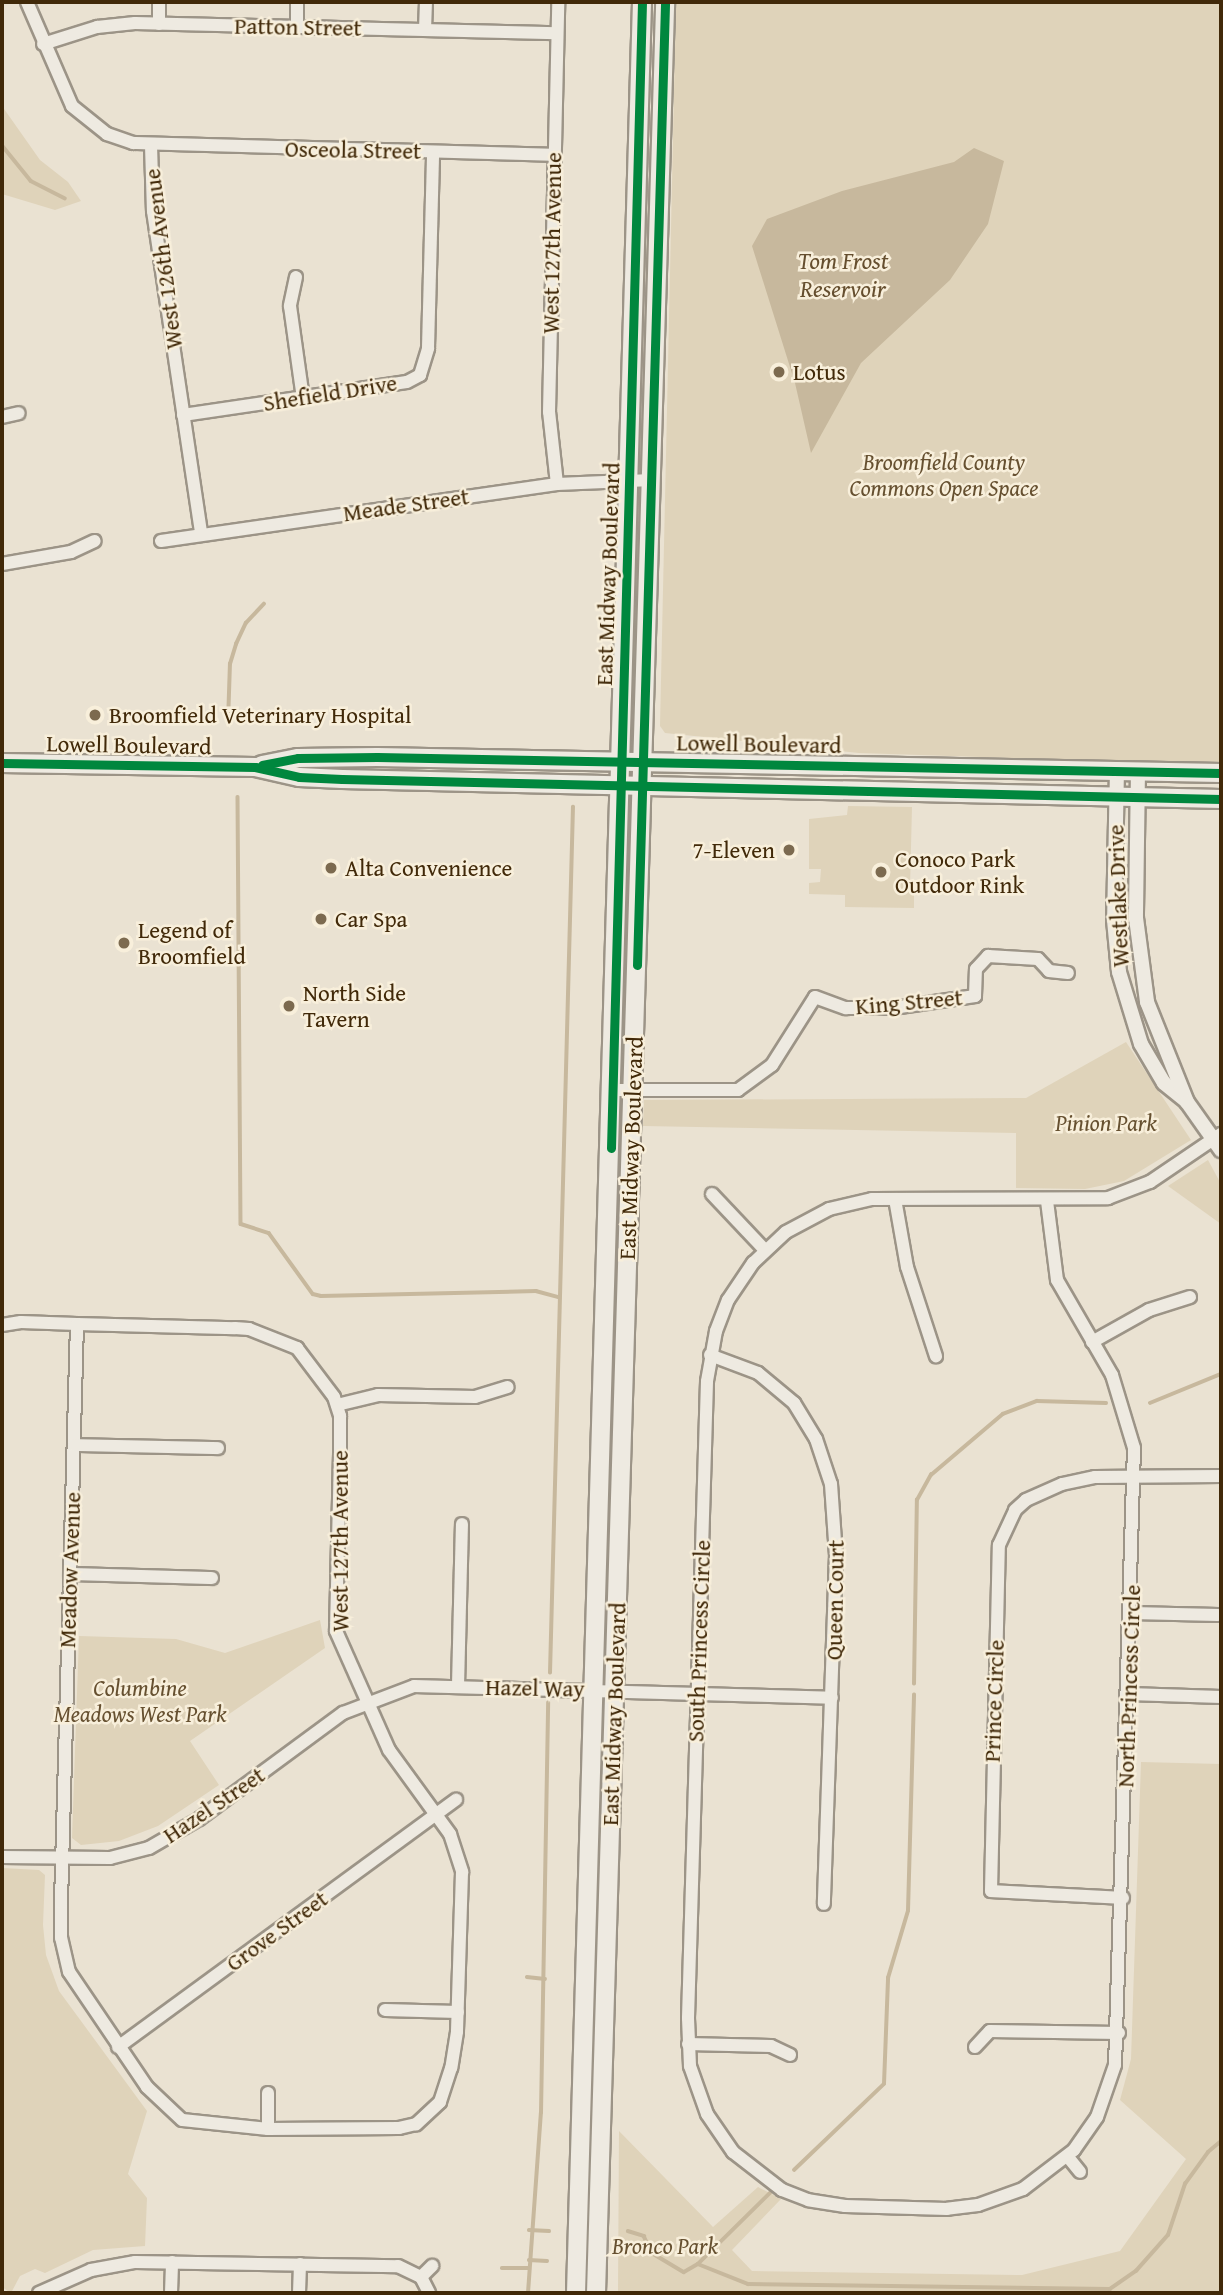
<!DOCTYPE html>
<style>
body{margin:0}
#map{position:relative;width:1223px;height:2295px;overflow:hidden;background:#eae2d2;font-family:"Gentium Book Plus",serif}
div>[style]{position:absolute}
[style*='--x']{left:calc(var(--x)*1px);top:calc(var(--y)*1px);width:calc(var(--w)*1px);rotate:calc(var(--a)*1deg)}
.green>*{inset:0;background:#dfd3ba}
.water>*{inset:0;background:#c7b89d}
.stream>*{height:3.5px;margin:-1.75px;padding:0 1.75px;transform-origin:1.75px;border-radius:1.75px;background:#c7b89d}
.roads{filter:drop-shadow(2px 0 #9c9487) drop-shadow(-2px 0 #9c9487) drop-shadow(0 2px #9c9487) drop-shadow(0 -2px #9c9487)}
.minor>*{height:12px;margin:-6px;padding:0 6px;transform-origin:6px;border-radius:6px;background:#eeeae1}
.tertiary>*{height:14px;margin:-7px;padding:0 7px;transform-origin:7px;border-radius:7px;background:#eeeae1}
.secondary>*{height:18px;margin:-9px;padding:0 9px;transform-origin:9px;border-radius:9px;background:#eeeae1}
.cycleway>*{height:9px;margin:-4.5px;padding:0 4.5px;transform-origin:4.5px;border-radius:4.5px;background:#00873e}
.dots>*{width:19px;height:19px;translate:-50% -50%;box-sizing:border-box;border:4px solid #f8efdb;border-radius:50%}
span{translate:-50% -50%;white-space:nowrap;text-align:center;line-height:1.15;-webkit-text-stroke:5px #f8efdb;paint-order:stroke}
.street-label{font-size:23px;color:#412909}
.poi-label{font-size:23px;color:#412909}
.left{translate:0 -50%;text-align:left}
.right{translate:-100% -50%;text-align:right}
.park-label{font-size:23px;color:#665030;font-style:italic}
.water-label{font-size:24px;color:#654e2e;font-style:italic}
.frame{position:absolute;inset:0;border:4px solid #412909;pointer-events:none}
</style>
<div id="map">
<div class="green">
<div style="clip-path:polygon(676px 2px,1221px 2px,1221px 765px,859px 753px,665px 733px,660px 726px)"></div>
<div style="clip-path:polygon(2px 106px,40px 160px,68px 182px,81px 201px,55px 210px,2px 194px)"></div>
<div style="clip-path:polygon(848px 806px,912px 807px,910px 887px,914px 888px,914px 908px,845px 907px,845px 895px,809px 894px,809px 883px,820px 882px,821px 869px,809px 869px,809px 819px,847px 815px)"></div>
<div style="clip-path:polygon(1126px 1042px,1191px 1140px,1124px 1181px,1085px 1189px,1016px 1188px,1016px 1133px,643px 1126px,644px 1100px,1026px 1098px)"></div>
<div style="clip-path:polygon(1208px 1160px,1221px 1184px,1221px 1224px,1168px 1186px)"></div>
<div style="clip-path:polygon(320px 1620px,325px 1648px,190px 1741px,219px 1785px,158px 1826px,119px 1841px,81px 1845px,72px 1838px,79px 1636px,176px 1639px,225px 1653px)"></div>
<div style="clip-path:polygon(1141px 1762px,1221px 1764px,1221px 2293px,618px 2293px,619px 2131px,713px 2227px,758px 2187px,781px 2199px,732px 2250px,752px 2271px,1022px 2275px,1120px 2251px,1186px 2159px,1120px 2100px,1131px 2059px)"></div>
<div style="clip-path:polygon(2px 1868px,39px 1870px,45px 1875px,43px 1925px,46px 1955px,59px 1991px,147px 2111px,128px 2174px,147px 2198px,145px 2246px,93px 2250px,45px 2273px,35px 2269px,20px 2276px,11px 2293px,2px 2287px)"></div>
</div>
<div class="water">
<div style="clip-path:polygon(974px 148px,1004px 161px,988px 224px,950px 280px,861px 363px,811px 453px,795px 383px,752px 246px,767px 219px,842px 191px,954px 162px)"></div>
</div>
<div class="stream">
<div style="--x:2;--y:145;--w:46;--a:51.1"></div>
<div style="--x:31;--y:181;--w:38;--a:27"></div>
<div style="--x:228;--y:723;--w:59;--a:-88.1"></div>
<div style="--x:230;--y:664;--w:21;--a:-73"></div>
<div style="--x:236;--y:644;--w:23;--a:-65"></div>
<div style="--x:246;--y:623;--w:26;--a:-47"></div>
<div style="--x:238;--y:797;--w:427;--a:89.6"></div>
<div style="--x:241;--y:1224;--w:29;--a:18"></div>
<div style="--x:269;--y:1233;--w:75;--a:54.2"></div>
<div style="--x:313;--y:1294;--w:8;--a:14"></div>
<div style="--x:321;--y:1296;--w:215;--a:-1.3"></div>
<div style="--x:536;--y:1291;--w:23;--a:15"></div>
<div style="--x:1150;--y:1403;--w:77;--a:-22.2"></div>
<div style="--x:550;--y:1673;--w:866;--a:-88.48"></div>
<div style="--x:914;--y:1684;--w:184;--a:-89.1"></div>
<div style="--x:917;--y:1500;--w:29;--a:-61"></div>
<div style="--x:931;--y:1475;--w:94;--a:-40.3"></div>
<div style="--x:1003;--y:1414;--w:36;--a:-21"></div>
<div style="--x:1037;--y:1401;--w:69;--a:1.7"></div>
<div style="--x:527;--y:1977;--w:18;--a:6"></div>
<div style="--x:794;--y:2170;--w:124;--a:-43.7"></div>
<div style="--x:884;--y:2084;--w:106;--a:-87.8"></div>
<div style="--x:888;--y:1978;--w:70;--a:-73.4"></div>
<div style="--x:908;--y:1911;--w:216;--a:-88.4"></div>
<div style="--x:529;--y:2230;--w:20;--a:3"></div>
<div style="--x:628;--y:2231;--w:17;--a:17"></div>
<div style="--x:644;--y:2236;--w:19;--a:65"></div>
<div style="--x:652;--y:2253;--w:37;--a:31"></div>
<div style="--x:684;--y:2272;--w:16;--a:-30"></div>
<div style="--x:698;--y:2264;--w:101;--a:-44.6"></div>
<div style="--x:529;--y:2260;--w:18;--a:3"></div>
<div style="--x:698;--y:2264;--w:54;--a:21.8"></div>
<div style="--x:748;--y:2284;--w:362;--a:0.8"></div>
<div style="--x:1110;--y:2289;--w:32;--a:-35"></div>
<div style="--x:1136;--y:2271;--w:48;--a:-48.4"></div>
<div style="--x:1168;--y:2235;--w:54;--a:-71.6"></div>
<div style="--x:1185;--y:2184;--w:39;--a:-54"></div>
<div style="--x:1208;--y:2152;--w:17;--a:-40"></div>
<div style="--x:502;--y:2268;--w:26;--a:0"></div>
<div style="--x:528;--y:2293;--w:180;--a:-85.9"></div>
<div style="--x:541;--y:2113;--w:410;--a:-89"></div>
</div>
<div class="roads">
<div class="minor">
<div style="--x:27;--y:2;--w:113;--a:66.6"></div>
<div style="--x:72;--y:106;--w:45;--a:38.7"></div>
<div style="--x:107;--y:134;--w:28;--a:19"></div>
<div style="--x:133;--y:143;--w:421;--a:1.6"></div>
<div style="--x:159;--y:24;--w:22;--a:-90"></div>
<div style="--x:297;--y:27;--w:25;--a:-90"></div>
<div style="--x:425;--y:30;--w:28;--a:-88"></div>
<div style="--x:43;--y:44;--w:57;--a:-17.5"></div>
<div style="--x:97;--y:27;--w:38;--a:-6"></div>
<div style="--x:135;--y:23;--w:422;--a:1.4"></div>
<div style="--x:151;--y:145;--w:66;--a:88.3"></div>
<div style="--x:153;--y:211;--w:327;--a:81.5"></div>
<div style="--x:296;--y:277;--w:30;--a:102"></div>
<div style="--x:290;--y:306;--w:93;--a:82"></div>
<div style="--x:183;--y:415;--w:226;--a:-8.4"></div>
<div style="--x:407;--y:382;--w:15;--a:-28"></div>
<div style="--x:420;--y:375;--w:28;--a:-73"></div>
<div style="--x:428;--y:348;--w:196;--a:-88.5"></div>
<div style="--x:2;--y:417;--w:17;--a:-13"></div>
<div style="--x:557;--y:484;--w:72;--a:-96.3"></div>
<div style="--x:549;--y:412;--w:410;--a:-88.7"></div>
<div style="--x:161;--y:541;--w:400;--a:-8.2"></div>
<div style="--x:557;--y:484;--w:95;--a:-2.4"></div>
<div style="--x:2;--y:564;--w:70;--a:-9.9"></div>
<div style="--x:71;--y:552;--w:26;--a:-25"></div>
<div style="--x:612;--y:1090;--w:126;--a:0"></div>
<div style="--x:738;--y:1090;--w:42;--a:-36.3"></div>
<div style="--x:772;--y:1065;--w:80;--a:-57.7"></div>
<div style="--x:815;--y:997;--w:33;--a:20"></div>
<div style="--x:846;--y:1008;--w:47;--a:0"></div>
<div style="--x:893;--y:1008;--w:83;--a:-8.3"></div>
<div style="--x:975;--y:996;--w:27;--a:-88"></div>
<div style="--x:976;--y:969;--w:18;--a:-47"></div>
<div style="--x:988;--y:956;--w:50;--a:3.4"></div>
<div style="--x:1038;--y:959;--w:16;--a:47"></div>
<div style="--x:1049;--y:971;--w:19;--a:6"></div>
<div style="--x:712;--y:1194;--w:77;--a:46.6"></div>
<div style="--x:895;--y:1199;--w:69;--a:80"></div>
<div style="--x:907;--y:1267;--w:94;--a:72"></div>
<div style="--x:1047;--y:1201;--w:80;--a:82.8"></div>
<div style="--x:1057;--y:1280;--w:110;--a:59.9"></div>
<div style="--x:1112;--y:1375;--w:76;--a:73.2"></div>
<div style="--x:1134;--y:1448;--w:617;--a:91.76"></div>
<div style="--x:1115;--y:2065;--w:55;--a:109.1"></div>
<div style="--x:1097;--y:2117;--w:40;--a:124.9"></div>
<div style="--x:1074;--y:2150;--w:64;--a:142.6"></div>
<div style="--x:1023;--y:2189;--w:48;--a:160.4"></div>
<div style="--x:978;--y:2205;--w:31;--a:173"></div>
<div style="--x:947;--y:2209;--w:102;--a:-178.3"></div>
<div style="--x:845;--y:2206;--w:37;--a:-171"></div>
<div style="--x:808;--y:2200;--w:28;--a:-159"></div>
<div style="--x:782;--y:2190;--w:62;--a:-142.2"></div>
<div style="--x:733;--y:2152;--w:46;--a:-124.4"></div>
<div style="--x:707;--y:2114;--w:51;--a:-109.5"></div>
<div style="--x:690;--y:2066;--w:48;--a:-92.4"></div>
<div style="--x:688;--y:2018;--w:637;--a:-88.29"></div>
<div style="--x:707;--y:1381;--w:51;--a:-79.8"></div>
<div style="--x:716;--y:1331;--w:33;--a:-69"></div>
<div style="--x:728;--y:1300;--w:45;--a:-56"></div>
<div style="--x:753;--y:1263;--w:45;--a:-43.2"></div>
<div style="--x:786;--y:1232;--w:49;--a:-28.1"></div>
<div style="--x:829;--y:1209;--w:44;--a:-13.1"></div>
<div style="--x:872;--y:1199;--w:236;--a:-0.2"></div>
<div style="--x:1108;--y:1198;--w:45;--a:-20.9"></div>
<div style="--x:1150;--y:1182;--w:86;--a:-34.1"></div>
<div style="--x:2;--y:1325;--w:19;--a:-9"></div>
<div style="--x:21;--y:1322;--w:56;--a:2"></div>
<div style="--x:77;--y:1324;--w:158;--a:1.5"></div>
<div style="--x:235;--y:1328;--w:14;--a:4"></div>
<div style="--x:249;--y:1329;--w:52;--a:21.6"></div>
<div style="--x:297;--y:1348;--w:61;--a:52.9"></div>
<div style="--x:334;--y:1397;--w:20;--a:72"></div>
<div style="--x:340;--y:1416;--w:38;--a:90"></div>
<div style="--x:340;--y:1454;--w:177;--a:91.3"></div>
<div style="--x:336;--y:1631;--w:130;--a:66"></div>
<div style="--x:389;--y:1750;--w:104;--a:54"></div>
<div style="--x:450;--y:1834;--w:40;--a:72"></div>
<div style="--x:462;--y:1872;--w:160;--a:91.8"></div>
<div style="--x:457;--y:2032;--w:36;--a:99"></div>
<div style="--x:451;--y:2068;--w:36;--a:108"></div>
<div style="--x:440;--y:2102;--w:33;--a:137"></div>
<div style="--x:416;--y:2124;--w:17;--a:167"></div>
<div style="--x:399;--y:2128;--w:131;--a:179.6"></div>
<div style="--x:268;--y:2129;--w:86;--a:-174"></div>
<div style="--x:182;--y:2120;--w:48;--a:-136.7"></div>
<div style="--x:147;--y:2087;--w:139;--a:-124.1"></div>
<div style="--x:69;--y:1972;--w:35;--a:-103"></div>
<div style="--x:61;--y:1938;--w:35;--a:-90"></div>
<div style="--x:61;--y:1903;--w:579;--a:-88.42"></div>
<div style="--x:1092;--y:1342;--w:65;--a:-29.3"></div>
<div style="--x:1149;--y:1310;--w:43;--a:-17.6"></div>
<div style="--x:710;--y:1355;--w:51;--a:20.6"></div>
<div style="--x:758;--y:1373;--w:47;--a:39.8"></div>
<div style="--x:794;--y:1403;--w:42;--a:58.6"></div>
<div style="--x:816;--y:1439;--w:47;--a:71.6"></div>
<div style="--x:831;--y:1484;--w:71;--a:86"></div>
<div style="--x:836;--y:1555;--w:349;--a:92"></div>
<div style="--x:337;--y:1405;--w:42;--a:-13.7"></div>
<div style="--x:378;--y:1395;--w:97;--a:1.2"></div>
<div style="--x:475;--y:1397;--w:34;--a:-17"></div>
<div style="--x:74;--y:1445;--w:144;--a:1.2"></div>
<div style="--x:70;--y:1574;--w:142;--a:1.6"></div>
<div style="--x:1132;--y:1613;--w:86;--a:1.3"></div>
<div style="--x:458;--y:1686;--w:162;--a:-88.6"></div>
<div style="--x:1129;--y:1694;--w:92;--a:1.9"></div>
<div style="--x:2;--y:1857;--w:108;--a:0.5"></div>
<div style="--x:110;--y:1858;--w:40;--a:-14.4"></div>
<div style="--x:149;--y:1848;--w:58;--a:-30.1"></div>
<div style="--x:199;--y:1819;--w:179;--a:-36.4"></div>
<div style="--x:343;--y:1713;--w:76;--a:-20.8"></div>
<div style="--x:414;--y:1686;--w:418;--a:1.6"></div>
<div style="--x:1123;--y:1898;--w:132;--a:-177"></div>
<div style="--x:991;--y:1891;--w:346;--a:-88.7"></div>
<div style="--x:999;--y:1545;--w:38;--a:-65"></div>
<div style="--x:1015;--y:1510;--w:15;--a:-42"></div>
<div style="--x:1026;--y:1500;--w:39;--a:-24"></div>
<div style="--x:1062;--y:1484;--w:34;--a:-12"></div>
<div style="--x:1095;--y:1477;--w:126;--a:-0.5"></div>
<div style="--x:385;--y:2010;--w:73;--a:1.6"></div>
<div style="--x:688;--y:2044;--w:83;--a:1.4"></div>
<div style="--x:771;--y:2046;--w:21;--a:25"></div>
<div style="--x:118;--y:2047;--w:419;--a:-36.2"></div>
<div style="--x:975;--y:2047;--w:22;--a:-47"></div>
<div style="--x:990;--y:2031;--w:129;--a:0.9"></div>
<div style="--x:268;--y:2129;--w:36;--a:-90"></div>
<div style="--x:1068;--y:2157;--w:19;--a:51"></div>
<div style="--x:421;--y:2277;--w:16;--a:-45"></div>
<div style="--x:39;--y:2293;--w:57;--a:-23.9"></div>
<div style="--x:91;--y:2270;--w:45;--a:-10.3"></div>
<div style="--x:135;--y:2262;--w:263;--a:0.9"></div>
<div style="--x:398;--y:2266;--w:25;--a:26"></div>
<div style="--x:421;--y:2277;--w:18;--a:63"></div>
<div style="--x:171;--y:2293;--w:31;--a:-88"></div>
<div style="--x:299;--y:2293;--w:29;--a:-88"></div>
</div>
<div class="tertiary">
<div style="--x:1117;--y:769;--w:151;--a:91.1"></div>
<div style="--x:1114;--y:920;--w:52;--a:84.5"></div>
<div style="--x:1119;--y:972;--w:75;--a:73"></div>
<div style="--x:1141;--y:1044;--w:45;--a:59.5"></div>
<div style="--x:1164;--y:1083;--w:28;--a:39"></div>
<div style="--x:1138;--y:770;--w:148;--a:90.8"></div>
<div style="--x:1136;--y:918;--w:85;--a:82.5"></div>
<div style="--x:1147;--y:1002;--w:108;--a:68.2"></div>
<div style="--x:1187;--y:1102;--w:59;--a:54.7"></div>
</div>
<div class="secondary">
<div style="--x:2;--y:763;--w:253;--a:0.9"></div>
<div style="--x:255;--y:767;--w:45;--a:12.8"></div>
<div style="--x:299;--y:777;--w:43;--a:2.7"></div>
<div style="--x:342;--y:779;--w:879;--a:1.3"></div>
<div style="--x:262;--y:765;--w:37;--a:-11"></div>
<div style="--x:298;--y:758;--w:79;--a:-0.7"></div>
<div style="--x:377;--y:757;--w:844;--a:1.09"></div>
<div style="--x:576;--y:2293;--w:2292;--a:-88.35"></div>
<div style="--x:596;--y:2293;--w:2292;--a:-88.27"></div>
</div>
</div>
<div class="cycleway">
<div style="--x:2;--y:763;--w:253;--a:0.9"></div>
<div style="--x:255;--y:767;--w:45;--a:12.8"></div>
<div style="--x:299;--y:777;--w:43;--a:2.7"></div>
<div style="--x:342;--y:779;--w:879;--a:1.3"></div>
<div style="--x:262;--y:765;--w:37;--a:-11"></div>
<div style="--x:298;--y:758;--w:79;--a:-0.7"></div>
<div style="--x:377;--y:757;--w:844;--a:1.09"></div>
<div style="--x:637;--y:965;--w:963;--a:-88.33"></div>
<div style="--x:611;--y:1148;--w:1146;--a:-88.45"></div>
</div>
<div class="dots">
<div style="left:779px;top:372px;background:#7c6a4f"></div>
<div style="left:95px;top:715px;background:#7c6a4f"></div>
<div style="left:789px;top:850px;background:#7c6a4f"></div>
<div style="left:331px;top:868px;background:#7c6a4f"></div>
<div style="left:881px;top:872px;background:#7c6a4f"></div>
<div style="left:321px;top:919px;background:#7c6a4f"></div>
<div style="left:124px;top:943px;background:#7c6a4f"></div>
<div style="left:289px;top:1006px;background:#7c6a4f"></div>
</div>
<div class="street-label">
<span style="left:298px;top:27px;rotate:1deg">Patton Street</span>
<span style="left:353px;top:150px;rotate:1deg">Osceola Street</span>
<span style="left:552px;top:243px;rotate:-89deg">West 127th Avenue</span>
<span style="left:163px;top:259px;rotate:-97deg">West 126th Avenue</span>
<span style="left:330px;top:393px;rotate:-9deg">Shefield Drive</span>
<span style="left:406px;top:505px;rotate:-8deg">Meade Street</span>
<span style="left:608px;top:574px;rotate:-88deg">East Midway Boulevard</span>
<span style="left:759px;top:744px;rotate:1deg">Lowell Boulevard</span>
<span style="left:129px;top:745px;rotate:1deg">Lowell Boulevard</span>
<span style="left:1118px;top:896px;rotate:-92deg">Westlake Drive</span>
<span style="left:909px;top:1002px;rotate:-5deg">King Street</span>
<span style="left:631px;top:1148px;rotate:-88deg">East Midway Boulevard</span>
<span style="left:340px;top:1541px;rotate:-90deg">West 127th Avenue</span>
<span style="left:70px;top:1570px;rotate:-88deg">Meadow Avenue</span>
<span style="left:835px;top:1600px;rotate:-89deg">Queen Court</span>
<span style="left:699px;top:1641px;rotate:-88deg">South Princess Circle</span>
<span style="left:1129px;top:1686px;rotate:-88deg">North Princess Circle</span>
<span style="left:535px;top:1688px;rotate:1deg">Hazel Way</span>
<span style="left:994px;top:1701px;rotate:-88deg">Prince Circle</span>
<span style="left:614px;top:1714px;rotate:-88deg">East Midway Boulevard</span>
<span style="left:214px;top:1805px;rotate:-34deg">Hazel Street</span>
<span style="left:277px;top:1931px;rotate:-36deg">Grove Street</span>
</div>
<div class="poi-label">
<span class="left" style="left:793px;top:372px">Lotus</span>
<span class="left" style="left:109px;top:715px">Broomfield Veterinary Hospital</span>
<span class="right" style="left:775px;top:850px">7-Eleven</span>
<span class="left" style="left:895px;top:872px">Conoco Park<br>Outdoor Rink</span>
<span class="left" style="left:345px;top:868px">Alta Convenience</span>
<span class="left" style="left:335px;top:919px">Car Spa</span>
<span class="left" style="left:138px;top:943px">Legend of<br>Broomfield</span>
<span class="left" style="left:303px;top:1006px">North Side<br>Tavern</span>
</div>
<div class="park-label">
<span style="left:944px;top:475px">Broomfield County<br>Commons Open Space</span>
<span style="left:1106px;top:1123px">Pinion Park</span>
<span style="left:140px;top:1701px">Columbine<br>Meadows West Park</span>
<span style="left:665px;top:2246px">Bronco Park</span>
</div>
<div class="water-label">
<span style="left:843px;top:275px">Tom Frost<br>Reservoir</span>
</div>
<div class="frame"></div>
</div>
